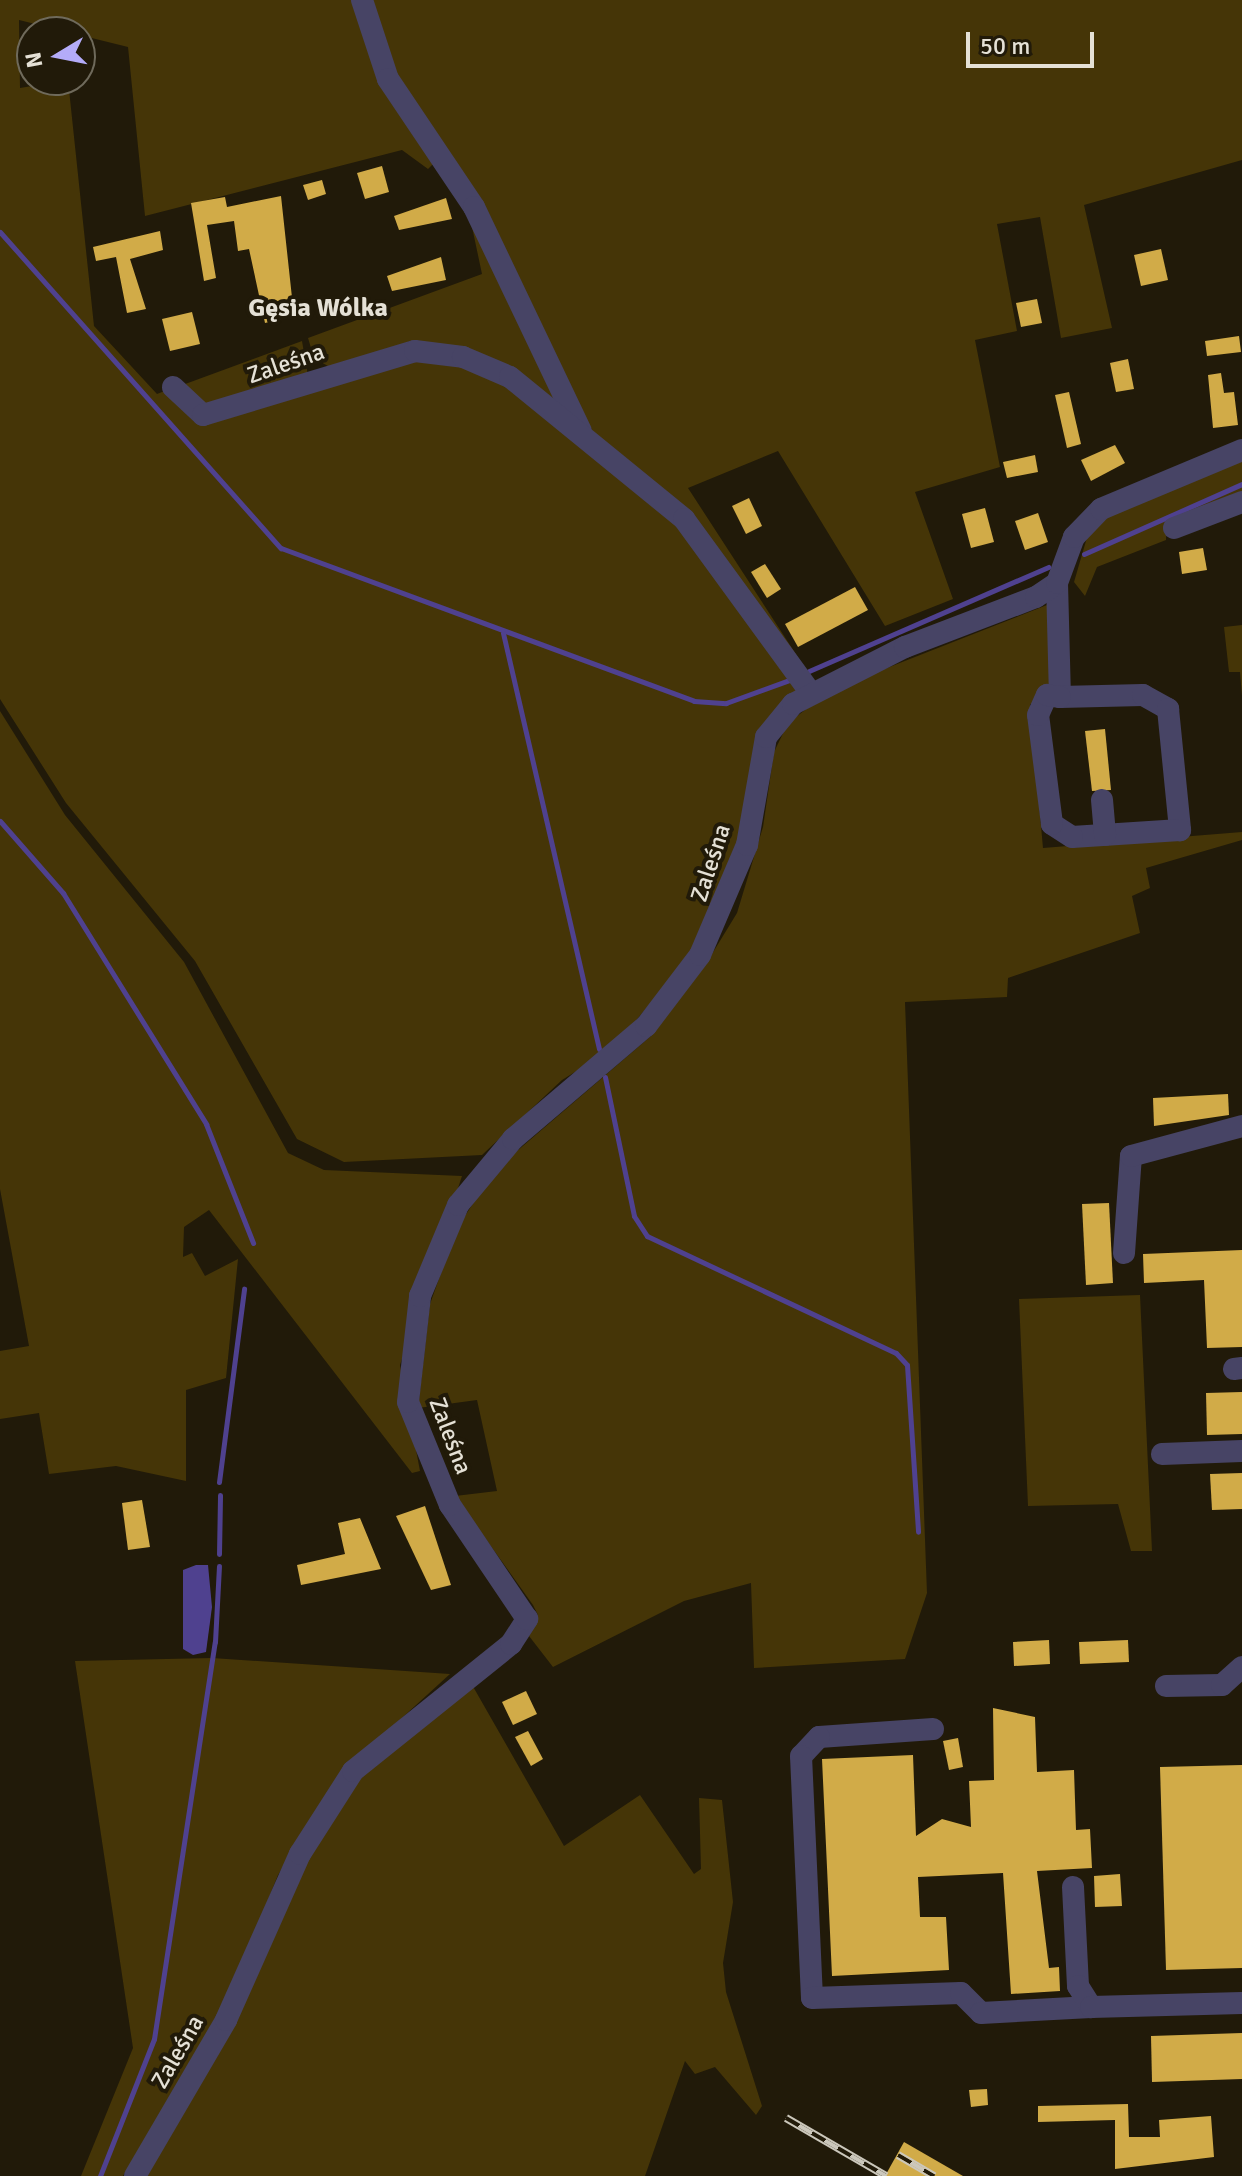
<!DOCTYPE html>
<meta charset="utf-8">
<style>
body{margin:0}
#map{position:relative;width:1242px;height:2176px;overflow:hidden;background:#211a09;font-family:Signika,sans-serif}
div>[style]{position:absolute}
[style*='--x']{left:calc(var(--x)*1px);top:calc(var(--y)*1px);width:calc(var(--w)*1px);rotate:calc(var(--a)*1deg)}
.green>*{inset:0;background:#453507}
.water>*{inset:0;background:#4f418f}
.stream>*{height:5px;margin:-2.5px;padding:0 2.5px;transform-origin:2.5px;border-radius:2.5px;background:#4f418f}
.building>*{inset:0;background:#d1ab48}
.minor>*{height:22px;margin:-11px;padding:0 11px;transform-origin:11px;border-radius:11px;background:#474465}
.rail>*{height:8px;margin-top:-4px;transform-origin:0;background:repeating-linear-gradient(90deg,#211a09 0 15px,#cbc7bb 0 30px);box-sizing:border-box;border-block:2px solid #cbc7bb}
span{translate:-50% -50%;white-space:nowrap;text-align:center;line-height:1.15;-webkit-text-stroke:8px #211a09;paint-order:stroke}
.street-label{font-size:24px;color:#e5e1d6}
.neighbourhood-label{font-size:26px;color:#e5e1d6;font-weight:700}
.north{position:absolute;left:16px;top:16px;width:80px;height:80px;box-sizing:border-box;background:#211a09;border:2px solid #6f6a5b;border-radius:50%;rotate:260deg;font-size:22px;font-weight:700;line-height:32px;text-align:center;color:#e5e1d6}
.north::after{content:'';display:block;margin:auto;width:28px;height:36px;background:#b4acf9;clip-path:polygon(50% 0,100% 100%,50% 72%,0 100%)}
.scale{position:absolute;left:966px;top:32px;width:128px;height:36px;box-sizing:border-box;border:4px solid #e5e1d6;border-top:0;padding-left:10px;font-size:24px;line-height:28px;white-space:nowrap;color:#e5e1d6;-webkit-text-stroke:6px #211a09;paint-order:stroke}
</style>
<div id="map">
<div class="green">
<div style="clip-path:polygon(0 0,353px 0,373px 65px,433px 164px,428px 169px,402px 150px,145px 216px,128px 47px,19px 20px,20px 88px,68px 80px,94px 326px,157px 394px,167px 390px,190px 413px,427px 356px,490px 373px,671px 513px,797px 691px,774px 712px,745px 834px,689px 957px,612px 1049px,562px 1080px,482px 1155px,344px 1162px,297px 1139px,195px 961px,66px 803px,0 699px)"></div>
<div style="clip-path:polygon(370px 0,1242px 0,1242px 160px,1084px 205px,1112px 328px,1061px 338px,1040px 217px,997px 224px,1017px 331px,975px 340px,1000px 467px,915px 492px,953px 599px,885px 626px,778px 451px,688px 488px,801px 662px,721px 553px,604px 452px,394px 68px)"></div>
<div style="clip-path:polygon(468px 208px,573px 419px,470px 353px,333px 369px,314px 358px,308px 338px,482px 274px)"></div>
<div style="clip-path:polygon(302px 341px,308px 376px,215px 410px,177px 387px)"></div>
<div style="clip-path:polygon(1242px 459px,1242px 497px,1166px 529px,1166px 540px,1097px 567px,1085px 596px,1074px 582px,1088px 534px,1108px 515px)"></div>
<div style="clip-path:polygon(1052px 603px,1057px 703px,1030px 704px,1043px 848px,1242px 832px,1242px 840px,1146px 868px,1150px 888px,1132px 896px,1140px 933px,1008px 978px,1007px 997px,905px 1002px,927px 1593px,905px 1659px,754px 1668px,751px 1583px,684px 1601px,553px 1667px,529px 1636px,538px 1615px,533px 1605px,455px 1496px,497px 1491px,477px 1400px,418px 1408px,430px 1304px,457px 1228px,495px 1170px,651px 1036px,704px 967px,737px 913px,763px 827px,774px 752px,788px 723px,831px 690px)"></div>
<div style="clip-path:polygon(1242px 625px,1242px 696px,1240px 672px,1229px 672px,1224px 627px)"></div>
<div style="clip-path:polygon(0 711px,65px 815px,184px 962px,288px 1153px,324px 1170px,462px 1176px,400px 1365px,420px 1471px,412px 1473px,209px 1210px,184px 1227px,183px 1257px,192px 1253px,205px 1276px,238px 1259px,226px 1378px,186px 1390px,186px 1481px,116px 1466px,49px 1474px,39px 1413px,0 1419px,0 1351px,29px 1346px,0 1189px)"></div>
<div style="clip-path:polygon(1140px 1295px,1152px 1551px,1131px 1551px,1118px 1504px,1028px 1506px,1019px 1299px)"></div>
<div style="clip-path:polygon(212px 1658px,450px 1674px,346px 1769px,309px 1824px,278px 1875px,228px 1999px,123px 2176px,81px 2176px,133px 2048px,75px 1661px)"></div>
<div style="clip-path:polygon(471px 1683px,564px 1846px,640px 1795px,694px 1874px,701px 1869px,699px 1798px,722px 1800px,733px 1902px,723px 1963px,726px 1992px,762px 2106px,756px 2115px,715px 2067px,695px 2074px,685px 2061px,645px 2176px,144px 2176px,305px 1863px,365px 1771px)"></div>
</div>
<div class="water">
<div style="clip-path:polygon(196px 1565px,208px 1565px,212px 1607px,206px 1652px,193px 1655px,183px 1649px,183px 1570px)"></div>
</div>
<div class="stream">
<div style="--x:0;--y:232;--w:423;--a:48.4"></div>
<div style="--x:281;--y:548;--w:440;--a:20.3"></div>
<div style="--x:694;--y:701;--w:32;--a:4"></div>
<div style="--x:726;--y:703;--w:70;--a:-20"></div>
<div style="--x:1084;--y:554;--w:173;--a:-23.9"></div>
<div style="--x:503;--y:633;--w:427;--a:77"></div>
<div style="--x:809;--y:671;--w:261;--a:-23.5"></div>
<div style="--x:0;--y:821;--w:96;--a:48.8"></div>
<div style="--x:63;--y:893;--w:272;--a:58.2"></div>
<div style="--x:206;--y:1124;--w:128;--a:68.4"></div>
<div style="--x:605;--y:1077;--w:142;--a:78.2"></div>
<div style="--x:634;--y:1216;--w:24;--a:57"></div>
<div style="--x:647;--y:1236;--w:275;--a:25.2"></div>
<div style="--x:896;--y:1353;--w:16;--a:47"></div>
<div style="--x:907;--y:1365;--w:167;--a:86.2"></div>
<div style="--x:219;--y:1482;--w:195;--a:-82.6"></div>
<div style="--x:219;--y:1554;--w:59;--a:-89"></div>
<div style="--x:100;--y:2176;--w:147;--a:-68.5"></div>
<div style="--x:154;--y:2039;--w:402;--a:-81.3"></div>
<div style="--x:215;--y:1642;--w:76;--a:-87"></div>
</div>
<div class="building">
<div style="clip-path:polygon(382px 166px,389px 192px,365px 199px,357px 173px)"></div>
<div style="clip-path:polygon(322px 180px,326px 194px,308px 200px,303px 185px)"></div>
<div style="clip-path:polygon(281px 196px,294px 316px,265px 323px,249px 249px,238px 251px,234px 221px,207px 225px,216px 278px,204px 281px,191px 203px,225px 197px,227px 207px)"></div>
<div style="clip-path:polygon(446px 198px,452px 219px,399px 230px,394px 216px)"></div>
<div style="clip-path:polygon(160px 231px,163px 250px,130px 259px,146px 309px,127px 313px,116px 257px,96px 261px,93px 247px)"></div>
<div style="clip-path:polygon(1161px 249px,1168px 280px,1141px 286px,1134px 255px)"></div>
<div style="clip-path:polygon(441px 257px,446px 280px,392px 291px,387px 276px)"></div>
<div style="clip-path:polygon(1037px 299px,1042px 323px,1021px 327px,1016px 303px)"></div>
<div style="clip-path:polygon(192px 312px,200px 344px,170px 351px,162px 319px)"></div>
<div style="clip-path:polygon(1239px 336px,1241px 352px,1207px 356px,1205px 341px)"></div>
<div style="clip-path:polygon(1128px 359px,1134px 389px,1116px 392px,1110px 363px)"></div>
<div style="clip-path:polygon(1221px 373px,1224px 393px,1234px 392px,1238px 425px,1213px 428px,1208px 375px)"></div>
<div style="clip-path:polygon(1069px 392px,1081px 444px,1067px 448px,1055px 395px)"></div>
<div style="clip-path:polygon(1115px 445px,1125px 463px,1091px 481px,1081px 460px)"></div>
<div style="clip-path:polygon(1035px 455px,1038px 472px,1007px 478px,1003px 462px)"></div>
<div style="clip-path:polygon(749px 498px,762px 526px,746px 534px,732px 506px)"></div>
<div style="clip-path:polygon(985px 508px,994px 542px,971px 548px,962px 514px)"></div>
<div style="clip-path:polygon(1038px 513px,1048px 542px,1025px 550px,1015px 521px)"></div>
<div style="clip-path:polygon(1203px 548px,1207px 570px,1182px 574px,1179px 552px)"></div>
<div style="clip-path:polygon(765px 564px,781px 589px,767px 598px,751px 572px)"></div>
<div style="clip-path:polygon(855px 587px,868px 610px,798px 647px,785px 624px)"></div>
<div style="clip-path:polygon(1105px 729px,1111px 790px,1092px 791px,1085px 731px)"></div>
<div style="clip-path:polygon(1228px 1094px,1229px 1115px,1154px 1126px,1153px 1098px)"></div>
<div style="clip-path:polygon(1109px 1203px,1113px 1283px,1086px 1285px,1082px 1204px)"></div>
<div style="clip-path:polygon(1242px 1250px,1242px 1347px,1207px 1348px,1204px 1280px,1144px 1283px,1143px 1254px)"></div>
<div style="clip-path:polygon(1242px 1392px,1242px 1434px,1207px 1435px,1206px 1393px)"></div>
<div style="clip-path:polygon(1242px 1473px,1242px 1509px,1212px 1510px,1210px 1474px)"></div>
<div style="clip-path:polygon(142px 1500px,150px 1547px,128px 1550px,122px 1503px)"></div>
<div style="clip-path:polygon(425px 1506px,451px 1585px,431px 1590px,396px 1516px)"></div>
<div style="clip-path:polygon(360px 1518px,381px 1569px,301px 1585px,297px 1565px,345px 1554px,338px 1523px)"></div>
<div style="clip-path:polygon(1049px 1640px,1050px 1664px,1014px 1666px,1013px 1642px)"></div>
<div style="clip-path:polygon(1128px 1640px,1129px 1662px,1080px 1664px,1079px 1642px)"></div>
<div style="clip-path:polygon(526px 1691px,537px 1714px,513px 1725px,502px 1702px)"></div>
<div style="clip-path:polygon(993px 1708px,1035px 1717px,1037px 1772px,1074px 1770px,1076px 1830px,1090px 1829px,1092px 1868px,1037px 1871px,1049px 1968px,1059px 1967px,1060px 1991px,1011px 1994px,1003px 1873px,918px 1877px,920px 1917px,946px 1917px,949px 1970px,832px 1976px,822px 1759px,913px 1755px,916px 1836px,942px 1819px,971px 1827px,969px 1781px,994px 1780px)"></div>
<div style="clip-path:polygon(528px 1731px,543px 1759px,531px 1766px,515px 1737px)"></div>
<div style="clip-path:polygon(958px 1738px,963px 1767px,949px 1770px,943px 1741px)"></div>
<div style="clip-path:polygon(1242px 1765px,1242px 1968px,1166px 1970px,1160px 1767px)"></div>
<div style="clip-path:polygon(1120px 1874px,1122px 1906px,1095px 1907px,1094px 1876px)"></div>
<div style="clip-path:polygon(1242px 2033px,1242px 2079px,1152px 2082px,1151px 2036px)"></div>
<div style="clip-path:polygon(987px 2089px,988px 2105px,971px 2107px,969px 2090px)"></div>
<div style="clip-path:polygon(1128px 2104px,1129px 2137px,1160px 2137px,1159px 2120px,1211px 2116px,1214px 2157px,1115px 2169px,1115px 2120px,1038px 2122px,1038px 2106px)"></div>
<div style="clip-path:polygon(904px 2142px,963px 2176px,885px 2176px)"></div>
</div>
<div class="minor">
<div style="--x:362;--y:0;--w:83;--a:71.8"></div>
<div style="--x:388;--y:79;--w:154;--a:56.1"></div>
<div style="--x:474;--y:207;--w:248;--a:64.5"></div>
<div style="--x:173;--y:387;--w:41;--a:43"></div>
<div style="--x:203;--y:415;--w:221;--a:-16.8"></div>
<div style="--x:415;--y:351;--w:48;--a:7.1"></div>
<div style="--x:463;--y:357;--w:51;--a:23.1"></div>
<div style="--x:510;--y:377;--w:225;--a:39.2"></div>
<div style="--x:684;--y:519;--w:214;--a:53.9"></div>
<div style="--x:1174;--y:528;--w:73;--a:-20.9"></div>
<div style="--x:1057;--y:583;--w:114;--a:88.5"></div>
<div style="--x:1060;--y:697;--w:83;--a:-1.4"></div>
<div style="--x:1143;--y:695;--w:29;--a:29"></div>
<div style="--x:1168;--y:709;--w:122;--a:84.3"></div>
<div style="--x:1180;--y:830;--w:108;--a:176.3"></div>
<div style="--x:1072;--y:837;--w:24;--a:-147"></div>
<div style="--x:1052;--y:824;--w:110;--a:-97.3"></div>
<div style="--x:1038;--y:715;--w:22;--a:-66"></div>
<div style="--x:1047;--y:695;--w:13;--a:9"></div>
<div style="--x:1102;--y:800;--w:35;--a:85"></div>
<div style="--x:1124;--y:1253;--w:97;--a:-85.9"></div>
<div style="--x:1131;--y:1156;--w:115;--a:-15.1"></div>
<div style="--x:1234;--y:1369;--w:8;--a:-7"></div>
<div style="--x:1162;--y:1454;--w:80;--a:-2.1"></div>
<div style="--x:1166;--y:1686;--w:56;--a:-1"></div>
<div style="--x:1222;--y:1685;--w:27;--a:-42"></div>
<div style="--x:933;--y:1729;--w:114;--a:176"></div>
<div style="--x:819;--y:1737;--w:26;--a:133"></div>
<div style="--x:801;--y:1756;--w:242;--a:87.4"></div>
<div style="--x:812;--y:1998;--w:149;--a:-1.9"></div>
<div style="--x:961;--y:1993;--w:28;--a:45"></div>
<div style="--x:981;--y:2013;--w:110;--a:-3.1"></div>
<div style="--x:1073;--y:1887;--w:99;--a:87.1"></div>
<div style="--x:1078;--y:1986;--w:25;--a:58"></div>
<div style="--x:1091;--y:2007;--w:151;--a:-1.5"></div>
<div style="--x:135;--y:2176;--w:181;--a:-59.7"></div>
<div style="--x:226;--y:2020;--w:182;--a:-66"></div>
<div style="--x:300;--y:1854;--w:98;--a:-57.4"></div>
<div style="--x:353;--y:1771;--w:203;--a:-38.8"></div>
<div style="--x:511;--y:1644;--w:30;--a:-57"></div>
<div style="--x:527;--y:1619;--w:138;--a:-124"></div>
<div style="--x:450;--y:1505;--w:111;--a:-112.2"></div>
<div style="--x:408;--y:1402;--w:107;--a:-83.5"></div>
<div style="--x:420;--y:1296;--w:99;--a:-67.3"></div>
<div style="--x:458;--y:1205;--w:86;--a:-50.2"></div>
<div style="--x:513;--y:1139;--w:175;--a:-40.4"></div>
<div style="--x:646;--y:1026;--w:89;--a:-52.7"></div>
<div style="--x:700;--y:955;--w:120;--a:-66.9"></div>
<div style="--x:747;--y:845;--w:110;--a:-80"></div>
<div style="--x:766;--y:737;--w:43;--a:-50.7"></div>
<div style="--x:793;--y:704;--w:126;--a:-27"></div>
<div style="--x:905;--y:647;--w:140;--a:-20.9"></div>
<div style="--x:1036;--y:597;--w:25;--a:-34"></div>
<div style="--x:1057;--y:583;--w:49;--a:-69.7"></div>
<div style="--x:1074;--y:537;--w:39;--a:-46"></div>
<div style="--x:1101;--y:509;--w:153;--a:-22.7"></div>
</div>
<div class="rail">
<div style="--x:786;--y:2118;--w:116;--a:30.1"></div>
<div style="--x:898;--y:2155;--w:42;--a:30.3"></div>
</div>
<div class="street-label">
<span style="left:286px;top:364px;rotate:-19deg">Zaleśna</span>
<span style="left:711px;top:863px;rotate:-72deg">Zaleśna</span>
<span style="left:450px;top:1436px;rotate:69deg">Zaleśna</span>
<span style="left:178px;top:2052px;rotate:-60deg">Zaleśna</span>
</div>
<div class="neighbourhood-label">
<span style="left:318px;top:309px">Gęsia Wólka</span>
</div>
<div class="north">N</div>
<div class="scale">50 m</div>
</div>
